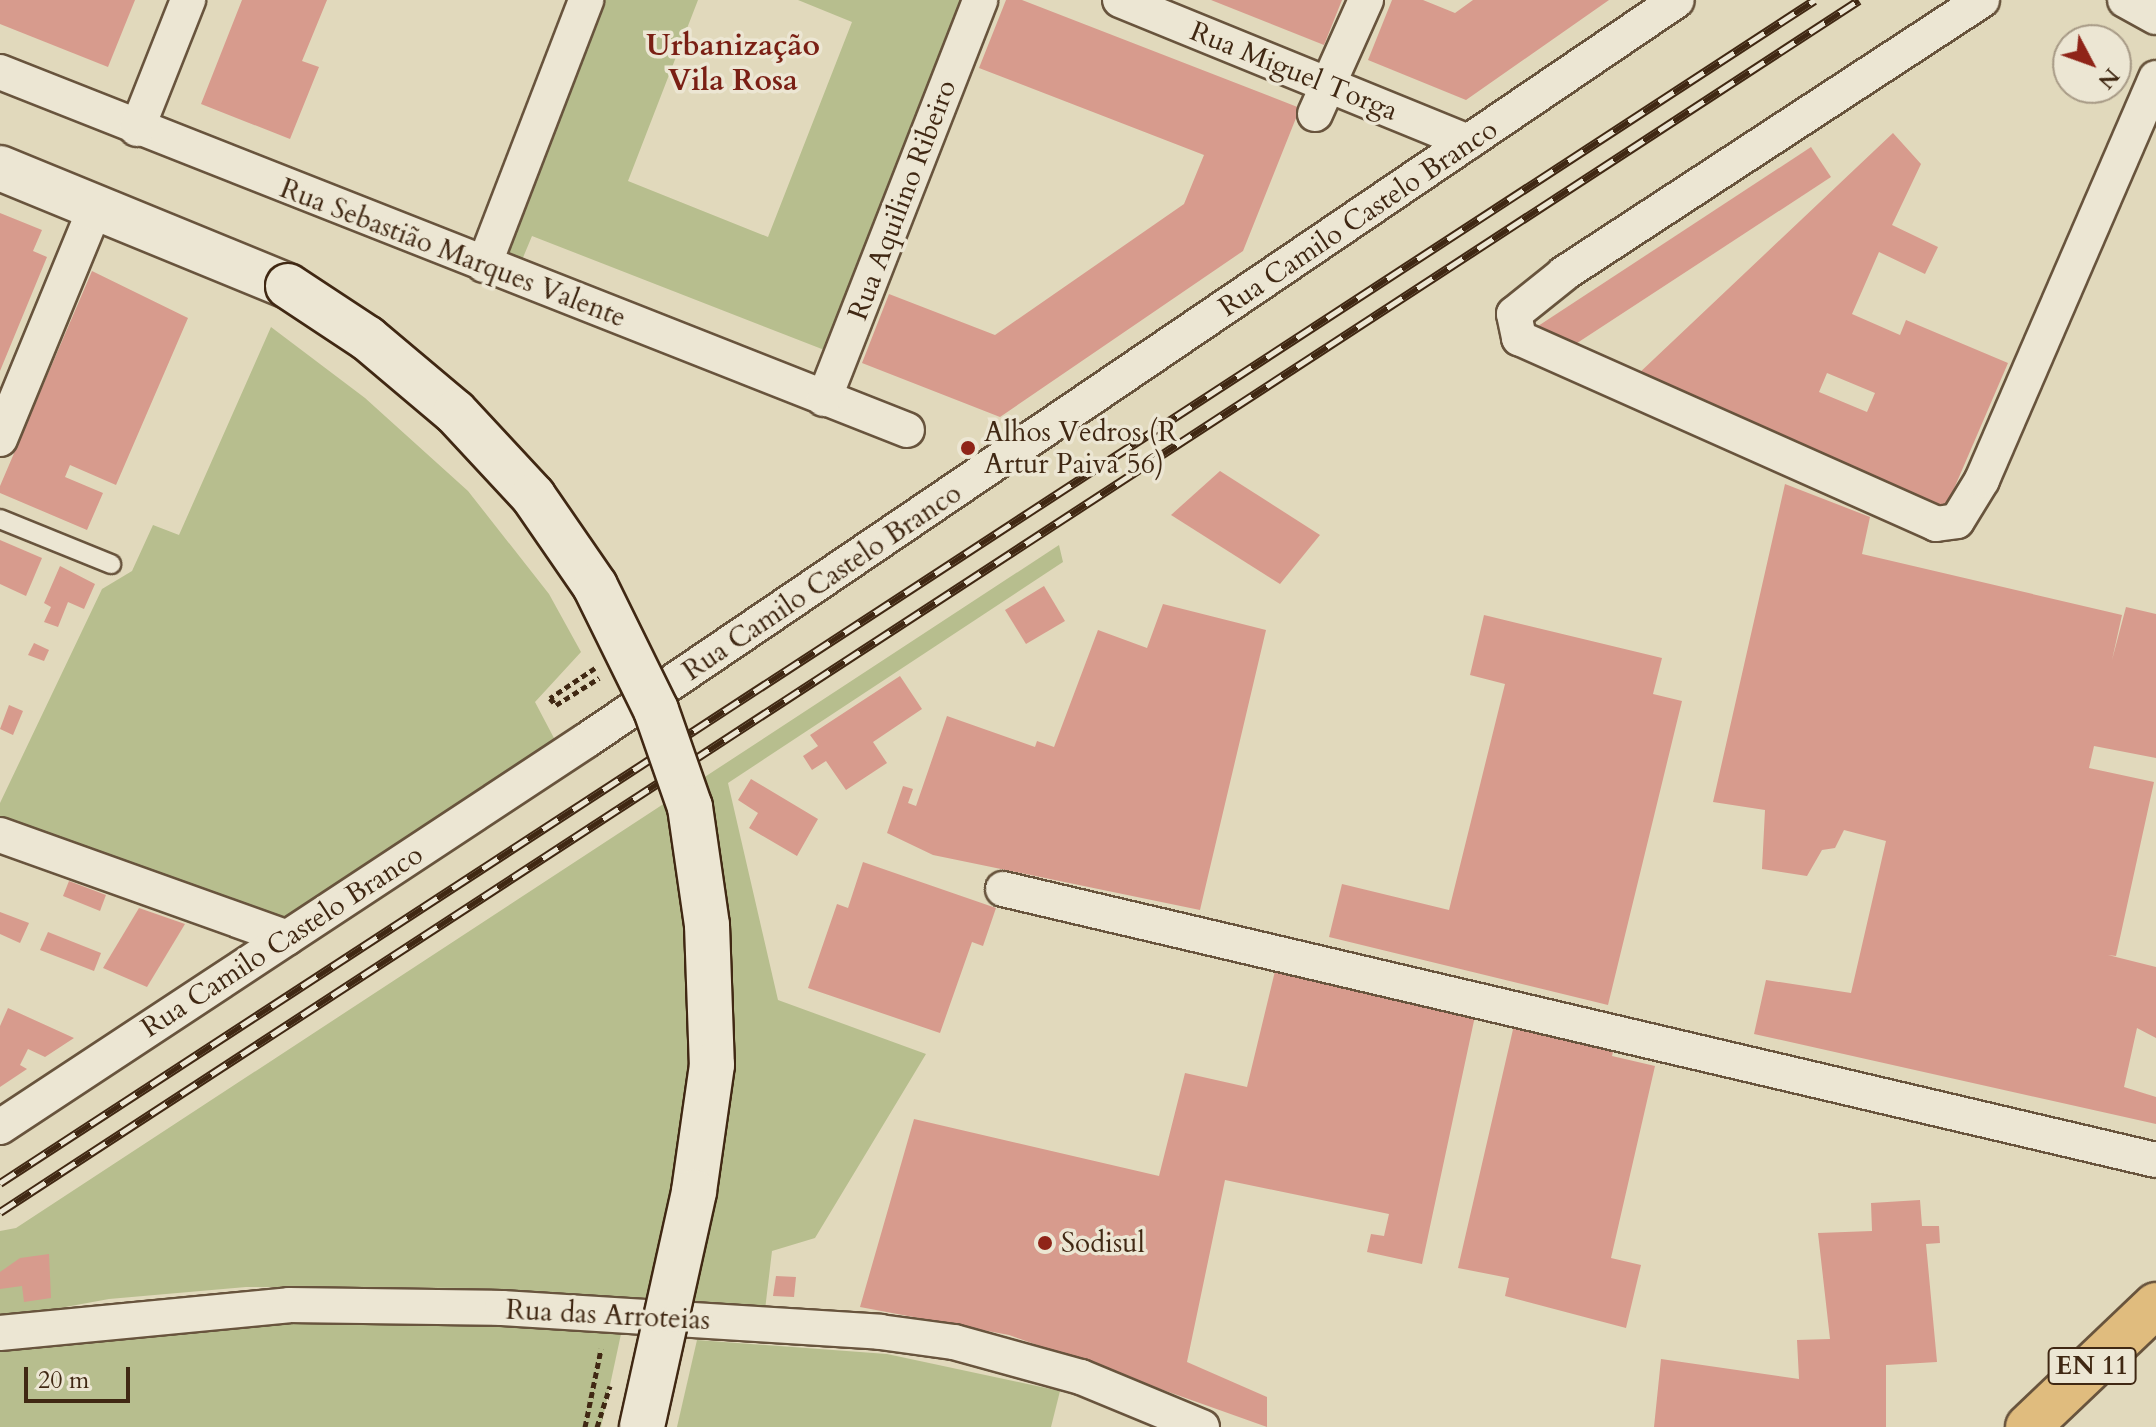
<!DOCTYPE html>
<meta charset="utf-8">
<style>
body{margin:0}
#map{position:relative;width:2156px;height:1427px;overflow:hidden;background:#e1d9bc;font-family:Cardo,serif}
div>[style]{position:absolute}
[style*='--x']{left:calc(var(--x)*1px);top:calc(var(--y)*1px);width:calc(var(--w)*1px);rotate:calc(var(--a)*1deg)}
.green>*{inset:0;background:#b7be8e}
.building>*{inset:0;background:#d79b8d}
.path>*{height:5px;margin-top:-2.5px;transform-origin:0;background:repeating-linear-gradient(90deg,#402813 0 6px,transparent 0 10px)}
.roads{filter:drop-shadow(2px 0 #68543d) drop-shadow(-2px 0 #68543d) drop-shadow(0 2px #68543d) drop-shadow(0 -2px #68543d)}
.lane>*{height:18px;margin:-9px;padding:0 9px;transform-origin:9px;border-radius:9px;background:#ece6d3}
.street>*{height:34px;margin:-17px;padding:0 17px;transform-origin:17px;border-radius:17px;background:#ece6d3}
.secondary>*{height:44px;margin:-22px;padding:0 22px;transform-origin:22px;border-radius:22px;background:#ece6d3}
.primary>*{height:44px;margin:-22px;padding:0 22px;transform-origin:22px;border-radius:22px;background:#e0bc7e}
.rail>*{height:9px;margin-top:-4.5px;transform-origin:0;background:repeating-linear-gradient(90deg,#ece6d3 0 18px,#402813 0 36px);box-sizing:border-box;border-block:2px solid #402813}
.bridges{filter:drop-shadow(2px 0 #402813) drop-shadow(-2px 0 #402813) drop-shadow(0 2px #402813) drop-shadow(0 -2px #402813)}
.secondary-bridge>*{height:44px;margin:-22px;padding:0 22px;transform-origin:22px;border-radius:22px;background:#ece6d3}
.dots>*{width:22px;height:22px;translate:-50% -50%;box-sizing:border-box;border:4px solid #ece6d3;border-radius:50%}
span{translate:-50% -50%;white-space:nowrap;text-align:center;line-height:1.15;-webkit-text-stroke:7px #ece6d3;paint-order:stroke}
.shield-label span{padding:2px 6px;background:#ece6d3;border:2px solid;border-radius:6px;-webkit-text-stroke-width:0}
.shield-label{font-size:26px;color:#402813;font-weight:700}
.street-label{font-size:28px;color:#402813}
.poi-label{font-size:28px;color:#402813}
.left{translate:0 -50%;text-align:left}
.neighbourhood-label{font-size:30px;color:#7a1f14;font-weight:700}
.north{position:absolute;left:2052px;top:24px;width:80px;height:80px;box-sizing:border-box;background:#ece6d3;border:2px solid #a79a86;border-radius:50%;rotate:131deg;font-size:22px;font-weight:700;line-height:32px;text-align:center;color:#402813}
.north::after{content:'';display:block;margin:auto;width:28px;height:36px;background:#8f2418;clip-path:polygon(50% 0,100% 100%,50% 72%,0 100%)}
.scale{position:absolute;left:24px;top:1367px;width:106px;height:36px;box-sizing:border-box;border:4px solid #402813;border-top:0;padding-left:10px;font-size:24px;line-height:28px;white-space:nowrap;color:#402813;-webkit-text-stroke:6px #ece6d3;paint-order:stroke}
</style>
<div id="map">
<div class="green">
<div style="clip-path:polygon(603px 0,698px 0,628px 181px,768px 237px,852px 22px,798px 0,965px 0,827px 351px,532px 236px,522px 260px,508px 252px)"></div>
<div style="clip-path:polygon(271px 327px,365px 398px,468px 491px,549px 594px,581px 652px,535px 702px,555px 740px,278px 925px,0 819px,0 803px,102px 589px,132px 571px,153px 525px,179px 535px)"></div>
<div style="clip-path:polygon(1059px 545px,1063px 562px,728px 783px,778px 1000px,926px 1054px,815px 1238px,772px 1251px,765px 1310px,476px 1288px,246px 1287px,109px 1299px,0 1319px,0 1231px,16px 1228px)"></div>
<div style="clip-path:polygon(405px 1320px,621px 1334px,601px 1427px,0 1427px,0 1351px,248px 1323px)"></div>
<div style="clip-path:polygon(697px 1340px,887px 1354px,1060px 1391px,1051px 1427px,677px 1427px)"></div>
</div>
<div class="building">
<div style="clip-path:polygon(0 0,135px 0,108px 67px,0 24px)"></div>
<div style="clip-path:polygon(242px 0,327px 0,302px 61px,319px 67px,290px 139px,201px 104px)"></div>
<div style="clip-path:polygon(1006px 0,1022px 0,1300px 108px,1243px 251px,1000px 417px,862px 363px,889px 294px,995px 335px,1184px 204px,1204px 155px,979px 68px)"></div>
<div style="clip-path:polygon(1211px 0,1342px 0,1324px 45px)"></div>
<div style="clip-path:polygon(1392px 0,1423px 0,1455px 13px,1473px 0,1609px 0,1466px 100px,1368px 60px)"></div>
<div style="clip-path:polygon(evenodd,1893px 133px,1921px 164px,1892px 225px,1938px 247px,1925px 274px,1879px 252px,1852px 314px,1900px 335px,1906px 320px,2008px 363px,1944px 512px,1636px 376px,1893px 133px,1827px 373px,1875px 393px,1867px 412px,1819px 392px,1827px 373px)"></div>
<div style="clip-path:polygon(1811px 147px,1831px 177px,1571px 347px,1532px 330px)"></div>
<div style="clip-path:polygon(0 213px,42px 230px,33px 251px,47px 257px,0 371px)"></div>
<div style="clip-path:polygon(92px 271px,188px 318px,116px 485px,70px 465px,65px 477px,103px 493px,87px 530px,0 493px,0 486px)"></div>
<div style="clip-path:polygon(1220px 471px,1320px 535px,1280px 584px,1171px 515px)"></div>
<div style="clip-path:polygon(1785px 484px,1870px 517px,1862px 554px,2122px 615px,2112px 660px,2126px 607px,2156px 614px,2156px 758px,2094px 746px,2089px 768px,2154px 782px,2116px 956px,2108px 955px,2156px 967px,2156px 1038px,2137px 1028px,2124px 1087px,2156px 1097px,2156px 1124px,1754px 1034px,1766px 980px,1851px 993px,1886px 841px,1844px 830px,1835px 848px,1822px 850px,1807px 876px,1762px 869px,1765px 810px,1713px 802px)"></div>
<div style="clip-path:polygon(0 540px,42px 558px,26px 596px,0 584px)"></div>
<div style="clip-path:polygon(60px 566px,95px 584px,84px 609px,68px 602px,58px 627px,44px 622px,51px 607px,44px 603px)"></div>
<div style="clip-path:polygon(1044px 586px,1065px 621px,1026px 644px,1005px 610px)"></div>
<div style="clip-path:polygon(1163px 604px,1266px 630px,1200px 910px,933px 855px,887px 833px,903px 786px,913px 789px,908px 803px,916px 806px,947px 716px,1035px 747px,1037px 741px,1054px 747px,1098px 630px,1147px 648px)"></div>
<div style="clip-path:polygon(1484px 615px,1662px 658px,1653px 694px,1682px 701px,1608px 1005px,1329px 937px,1342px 884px,1449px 910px,1505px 684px,1470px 675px)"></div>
<div style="clip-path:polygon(34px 643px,49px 650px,44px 661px,28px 655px)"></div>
<div style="clip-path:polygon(900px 676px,922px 709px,873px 742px,887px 763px,846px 790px,826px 761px,812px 770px,803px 756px,818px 746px,810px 735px)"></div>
<div style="clip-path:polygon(9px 705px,23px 711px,13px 735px,0 729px)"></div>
<div style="clip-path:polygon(751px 779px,818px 819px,797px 856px,749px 828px,758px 813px,738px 800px)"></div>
<div style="clip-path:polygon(863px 862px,996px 908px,983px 946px,972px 942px,940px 1033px,808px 988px,837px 904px,848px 908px)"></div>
<div style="clip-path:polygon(69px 881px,106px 895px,100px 911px,63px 896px)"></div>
<div style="clip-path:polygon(139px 908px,185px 924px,147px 987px,103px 968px)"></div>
<div style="clip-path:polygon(0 912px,29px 923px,20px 943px,0 934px)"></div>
<div style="clip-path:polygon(48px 932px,101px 953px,94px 971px,40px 950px)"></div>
<div style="clip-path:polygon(1275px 971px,1475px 1016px,1422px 1264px,1367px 1252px,1371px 1234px,1384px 1236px,1389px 1214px,1225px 1180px,1187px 1362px,1267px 1397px,1267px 1427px,1009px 1335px,860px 1307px,914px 1119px,1159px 1176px,1185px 1073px,1247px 1087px)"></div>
<div style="clip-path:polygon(8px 1008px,74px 1038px,45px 1057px,28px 1049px,20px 1065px,27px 1069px,0 1087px,0 1026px)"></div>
<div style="clip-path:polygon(1514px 1025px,1614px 1048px,1612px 1056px,1655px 1066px,1611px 1258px,1641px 1265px,1626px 1328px,1505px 1296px,1509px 1278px,1458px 1268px)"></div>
<div style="clip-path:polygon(1920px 1200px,1922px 1226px,1939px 1226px,1940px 1243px,1926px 1244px,1937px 1362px,1886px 1365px,1886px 1427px,1654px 1427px,1661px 1359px,1799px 1379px,1797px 1340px,1830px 1339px,1818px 1233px,1872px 1231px,1871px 1203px)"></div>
<div style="clip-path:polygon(49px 1254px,51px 1298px,24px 1302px,22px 1286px,0 1289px,0 1272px,20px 1258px)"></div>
<div style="clip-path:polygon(776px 1276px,796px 1277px,794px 1297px,773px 1296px)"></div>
</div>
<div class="path">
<div style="--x:595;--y:668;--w:54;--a:146.3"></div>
<div style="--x:550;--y:698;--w:9;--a:49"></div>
<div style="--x:556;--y:705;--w:51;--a:-32.1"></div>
<div style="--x:585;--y:1427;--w:80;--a:-78.4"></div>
<div style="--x:597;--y:1427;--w:43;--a:-72.4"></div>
</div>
<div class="roads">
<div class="lane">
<div style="--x:0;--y:519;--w:120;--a:22.1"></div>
</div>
<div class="street">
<div style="--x:1120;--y:0;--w:376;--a:22.2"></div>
<div style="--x:1982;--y:0;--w:500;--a:146.8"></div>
<div style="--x:1564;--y:274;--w:64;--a:141.3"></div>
<div style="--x:1514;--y:314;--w:25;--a:78"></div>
<div style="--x:1519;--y:338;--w:457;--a:24"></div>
<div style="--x:1936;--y:524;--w:21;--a:-8"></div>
<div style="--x:1957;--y:521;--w:48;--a:-58.6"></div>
<div style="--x:1982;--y:480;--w:438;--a:-66.6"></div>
<div style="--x:2125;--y:0;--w:35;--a:29"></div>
<div style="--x:0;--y:72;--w:975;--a:21.54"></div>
<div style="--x:1315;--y:114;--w:125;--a:-65.9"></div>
<div style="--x:137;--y:129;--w:139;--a:-68.4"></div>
<div style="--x:484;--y:265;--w:284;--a:-68.9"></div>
<div style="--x:824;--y:399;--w:428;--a:-68.6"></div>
<div style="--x:0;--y:439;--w:252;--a:-67.6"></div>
<div style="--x:0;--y:835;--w:305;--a:19.7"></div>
<div style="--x:1003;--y:889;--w:1184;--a:13.23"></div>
<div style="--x:0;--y:1127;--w:703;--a:-33.4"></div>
<div style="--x:587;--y:740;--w:1317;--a:-34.17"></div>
<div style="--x:0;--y:1333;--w:290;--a:-5.5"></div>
<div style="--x:289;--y:1305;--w:213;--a:0.8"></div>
<div style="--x:502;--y:1308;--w:379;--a:3.6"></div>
<div style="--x:880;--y:1332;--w:75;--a:7.7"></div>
<div style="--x:954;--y:1342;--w:132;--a:15.4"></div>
<div style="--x:1081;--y:1377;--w:131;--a:22.5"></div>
</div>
<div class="secondary">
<div style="--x:0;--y:168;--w:311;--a:22.3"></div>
</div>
<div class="primary">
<div style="--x:2028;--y:1427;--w:177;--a:-43.6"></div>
</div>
</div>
<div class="rail">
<div style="--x:0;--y:1183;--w:2166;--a:-33.1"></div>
<div style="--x:0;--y:1212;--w:2219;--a:-33.1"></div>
</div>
<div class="bridges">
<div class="secondary-bridge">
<div style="--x:288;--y:286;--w:95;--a:33.4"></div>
<div style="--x:367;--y:338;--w:115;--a:40.1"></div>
<div style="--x:455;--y:412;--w:115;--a:47.1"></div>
<div style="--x:533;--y:496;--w:109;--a:55.4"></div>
<div style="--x:595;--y:586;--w:138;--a:63.8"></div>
<div style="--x:656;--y:710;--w:103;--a:70.7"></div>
<div style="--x:690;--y:807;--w:119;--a:81.8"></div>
<div style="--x:707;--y:925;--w:140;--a:88"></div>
<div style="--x:712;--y:1065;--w:128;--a:98.1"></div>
<div style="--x:694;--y:1192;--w:241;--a:102.5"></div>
</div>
</div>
<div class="dots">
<div style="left:968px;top:448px;background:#8f2418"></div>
<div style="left:1045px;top:1243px;background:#8f2418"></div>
</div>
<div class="shield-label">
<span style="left:2092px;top:1366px">EN 11</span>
</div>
<div class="street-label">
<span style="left:1294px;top:71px;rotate:22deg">Rua Miguel Torga</span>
<span style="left:902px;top:200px;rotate:-69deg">Rua Aquilino Ribeiro</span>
<span style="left:1358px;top:218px;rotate:-34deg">Rua Camilo Castelo Branco</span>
<span style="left:453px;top:253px;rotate:21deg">Rua Sebastião Marques Valente</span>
<span style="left:822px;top:582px;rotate:-34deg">Rua Camilo Castelo Branco</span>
<span style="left:282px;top:941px;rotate:-33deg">Rua Camilo Castelo Branco</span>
<span style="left:608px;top:1315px;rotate:3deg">Rua das Arroteias</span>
</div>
<div class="poi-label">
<span class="left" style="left:984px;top:448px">Alhos Vedros (R<br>Artur Paiva 56)</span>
<span class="left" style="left:1061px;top:1243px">Sodisul</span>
</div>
<div class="neighbourhood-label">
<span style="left:733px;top:63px">Urbanização<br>Vila Rosa</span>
</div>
<div class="north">N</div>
<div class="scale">20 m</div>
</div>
